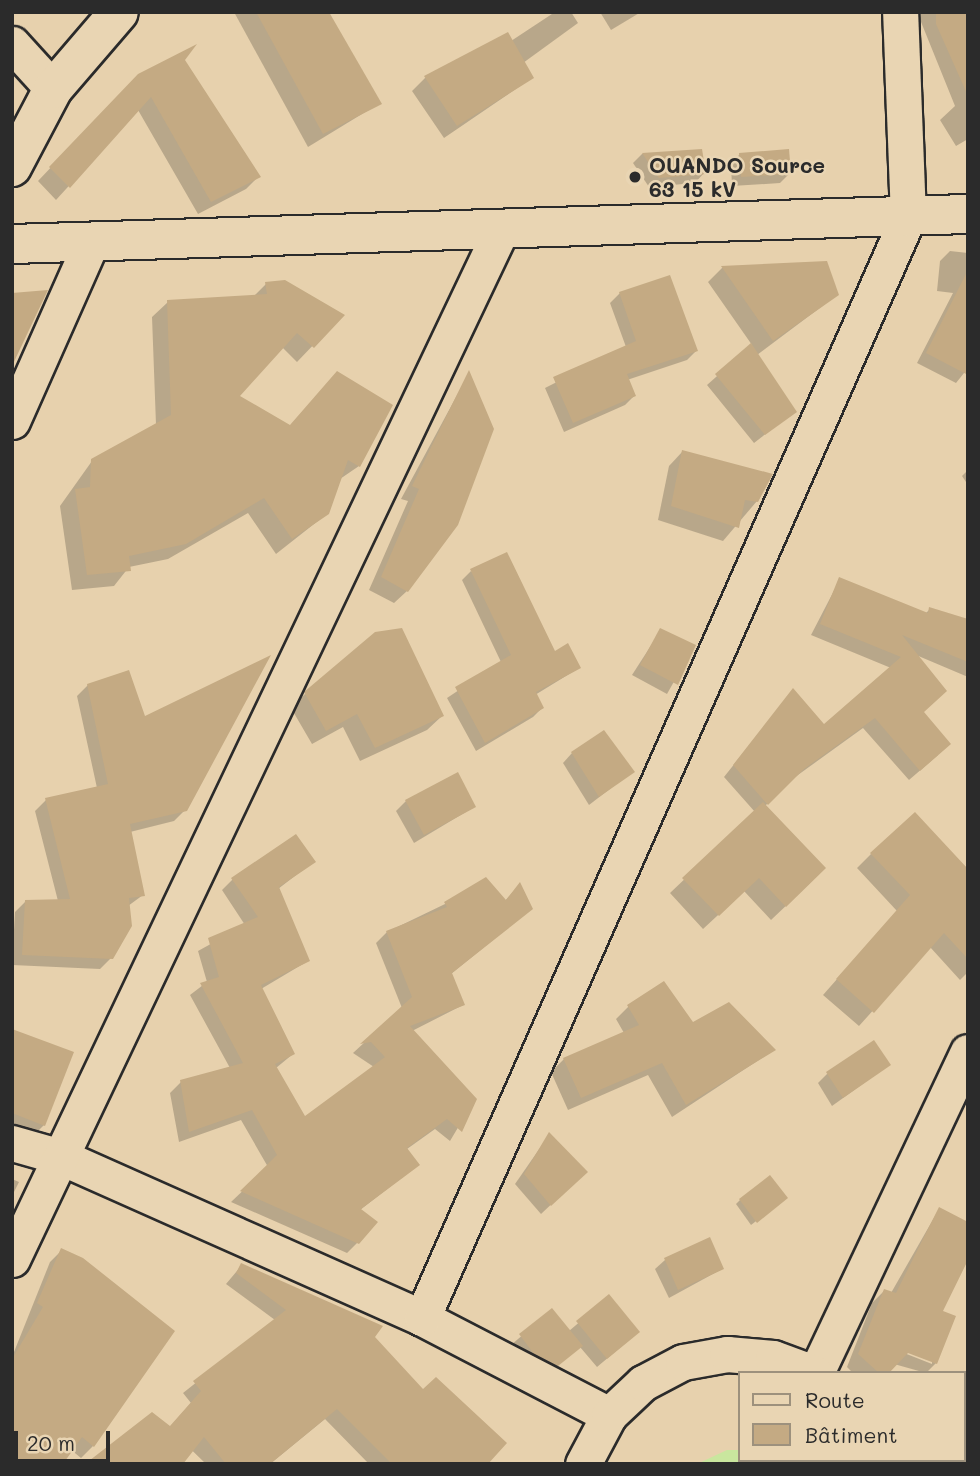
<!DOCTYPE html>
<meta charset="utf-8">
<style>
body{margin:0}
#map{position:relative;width:980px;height:1476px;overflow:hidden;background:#e7d1ad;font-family:Mali,sans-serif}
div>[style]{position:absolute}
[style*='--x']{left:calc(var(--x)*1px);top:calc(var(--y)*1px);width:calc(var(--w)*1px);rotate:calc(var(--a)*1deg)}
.green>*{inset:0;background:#c9e69e}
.shadow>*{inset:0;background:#0003}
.building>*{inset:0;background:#c4aa83}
.roads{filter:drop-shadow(2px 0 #2b2b2b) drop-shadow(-2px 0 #2b2b2b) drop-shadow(0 2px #2b2b2b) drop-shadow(0 -2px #2b2b2b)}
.minor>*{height:35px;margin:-17.5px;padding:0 17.5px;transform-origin:17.5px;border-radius:17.5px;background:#e9d5b3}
.tertiary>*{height:38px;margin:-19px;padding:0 19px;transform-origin:19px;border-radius:19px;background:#e9d5b3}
.dots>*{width:19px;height:19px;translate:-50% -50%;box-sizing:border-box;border:4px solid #e9d5b3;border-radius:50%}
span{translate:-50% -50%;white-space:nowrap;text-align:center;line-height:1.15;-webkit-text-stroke:5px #e9d5b3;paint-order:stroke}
.poi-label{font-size:21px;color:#2b2b2b;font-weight:700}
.left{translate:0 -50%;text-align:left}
.frame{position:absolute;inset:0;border:14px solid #2b2b2b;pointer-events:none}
.legend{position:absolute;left:738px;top:1371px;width:228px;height:91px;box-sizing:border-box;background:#e9d5b3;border:2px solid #9d917d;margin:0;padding:9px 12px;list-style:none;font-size:21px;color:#2b2b2b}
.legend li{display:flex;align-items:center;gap:14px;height:35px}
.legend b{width:35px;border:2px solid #9d917d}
.scale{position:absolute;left:14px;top:1431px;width:96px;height:32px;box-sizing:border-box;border:4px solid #2b2b2b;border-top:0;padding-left:9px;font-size:21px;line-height:24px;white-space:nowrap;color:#2b2b2b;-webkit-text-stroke:5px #e9d5b3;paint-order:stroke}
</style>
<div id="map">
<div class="green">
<div style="clip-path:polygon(727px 1450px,740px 1450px,740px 1460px,782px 1464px,697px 1464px)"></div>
</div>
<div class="shadow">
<div style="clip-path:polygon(234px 12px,327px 12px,380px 103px,308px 147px)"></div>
<div style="clip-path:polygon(555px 12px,571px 12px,578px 23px,523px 63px,532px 78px,444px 138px,412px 91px,425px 78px,511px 41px)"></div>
<div style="clip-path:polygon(600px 12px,641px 12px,611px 30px)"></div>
<div style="clip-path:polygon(917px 12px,968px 12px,968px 139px,956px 146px,940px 120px,955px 106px)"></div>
<div style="clip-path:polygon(183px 60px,258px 177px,246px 189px,198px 214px,138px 110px,56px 200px,38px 181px,129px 85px)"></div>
<div style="clip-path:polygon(700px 151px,704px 173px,695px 183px,649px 187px,633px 163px,642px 154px)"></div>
<div style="clip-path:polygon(740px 154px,789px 174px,780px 183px,732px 186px,731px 164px)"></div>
<div style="clip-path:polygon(950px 251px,968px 253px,968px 368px,956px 383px,917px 363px,953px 293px,937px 291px,940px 261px)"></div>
<div style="clip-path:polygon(826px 263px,837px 295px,757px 355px,795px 411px,754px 443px,707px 385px,752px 345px,708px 282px,722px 268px)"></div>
<div style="clip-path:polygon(266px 284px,342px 315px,297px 362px,282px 347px,237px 396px,289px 427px,337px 373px,359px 466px,340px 479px,328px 513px,276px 554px,248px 513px,168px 559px,129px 567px,114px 586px,72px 590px,60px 506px,92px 461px,156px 425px,152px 317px,168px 302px,253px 297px)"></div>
<div style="clip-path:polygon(620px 293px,696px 351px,687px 360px,627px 380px,634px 396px,625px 405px,564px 432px,545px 388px,626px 347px,610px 303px)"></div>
<div style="clip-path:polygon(469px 373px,407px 591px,394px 603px,369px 590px,408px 501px,401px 499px)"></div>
<div style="clip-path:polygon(683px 451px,757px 501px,723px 541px,658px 520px,669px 466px)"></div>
<div style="clip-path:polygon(968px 470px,968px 485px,962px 476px)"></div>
<div style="clip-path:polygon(471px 571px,554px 654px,579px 668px,535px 695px,542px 708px,533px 717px,476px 751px,447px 698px,501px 662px,462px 580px)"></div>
<div style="clip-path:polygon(840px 579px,925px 614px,930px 609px,968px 621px,968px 677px,916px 655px,922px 713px,938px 755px,909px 780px,863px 728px,791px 780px,765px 806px,810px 883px,771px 920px,744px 891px,703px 929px,670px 893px,755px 812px,724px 777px,793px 690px,824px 726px,891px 668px,811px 635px)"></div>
<div style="clip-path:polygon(661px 630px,694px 646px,667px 694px,632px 675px)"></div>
<div style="clip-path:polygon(88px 685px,144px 719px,185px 810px,174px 821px,130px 832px,143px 895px,128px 906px,111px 958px,100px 969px,12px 965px,15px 912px,26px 901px,58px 901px,35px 811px,46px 800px,97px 788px,77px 696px)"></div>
<div style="clip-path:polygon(305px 694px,442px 716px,427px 730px,360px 761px,343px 727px,312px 744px,291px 708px)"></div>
<div style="clip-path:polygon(572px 753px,632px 772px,589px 805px,563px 763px)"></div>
<div style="clip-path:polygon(406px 801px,474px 807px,414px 843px,396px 811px)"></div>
<div style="clip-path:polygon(871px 854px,968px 872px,968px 972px,960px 980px,930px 947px,859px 1026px,823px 995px,897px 911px,857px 868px)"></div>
<div style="clip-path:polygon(313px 862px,278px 889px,308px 961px,261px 989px,293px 1054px,276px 1068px,304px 1119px,374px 1067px,353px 1053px,402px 1008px,376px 943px,387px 932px,445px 904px,505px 901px,519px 885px,531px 909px,451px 974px,463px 1005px,412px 1031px,475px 1099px,450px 1141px,435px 1129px,407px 1149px,418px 1165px,360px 1210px,358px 1242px,347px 1253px,231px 1202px,268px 1167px,241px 1120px,179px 1142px,170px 1093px,181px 1082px,230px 1068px,190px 995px,207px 982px,198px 951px,245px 925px,222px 890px,233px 879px)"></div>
<div style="clip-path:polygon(629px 1006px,693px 1024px,774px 1050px,672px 1117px,648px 1075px,568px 1110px,551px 1072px,564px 1059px,624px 1033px,616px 1019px)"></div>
<div style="clip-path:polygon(12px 1031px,44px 1125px,30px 1139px,12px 1132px)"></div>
<div style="clip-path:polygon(889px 1065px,832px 1106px,818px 1083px,827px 1074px)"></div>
<div style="clip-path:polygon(549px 1135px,576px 1181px,541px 1214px,515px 1184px)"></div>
<div style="clip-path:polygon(12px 1179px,19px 1182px,12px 1196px)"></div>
<div style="clip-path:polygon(740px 1200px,781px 1202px,751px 1225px,736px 1204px)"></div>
<div style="clip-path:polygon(evenodd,939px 1209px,936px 1363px,926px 1373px,894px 1364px,886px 1373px,853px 1373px,847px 1367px,872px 1303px,884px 1291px,891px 1293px,939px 1209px,900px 1348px,932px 1360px,932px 1364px,899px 1351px,900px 1348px)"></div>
<div style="clip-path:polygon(62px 1250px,93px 1446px,81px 1458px,70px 1449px,58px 1464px,12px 1464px,12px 1357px,50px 1262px)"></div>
<div style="clip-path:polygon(665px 1260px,722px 1269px,669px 1298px,655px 1269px)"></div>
<div style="clip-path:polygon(242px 1265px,372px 1337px,487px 1464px,369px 1464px,325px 1419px,270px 1464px,206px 1464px,169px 1428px,191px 1403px,183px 1393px,275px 1320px,226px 1284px)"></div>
<div style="clip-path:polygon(609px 1297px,628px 1341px,597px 1367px,580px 1347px,547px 1374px,511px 1345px,552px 1310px,569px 1331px)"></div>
</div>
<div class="building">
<div style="clip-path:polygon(256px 12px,329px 12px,382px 104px,323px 134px)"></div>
<div style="clip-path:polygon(936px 12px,968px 12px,968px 96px,936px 24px)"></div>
<div style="clip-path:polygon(508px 32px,534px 78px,457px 126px,424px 76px)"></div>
<div style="clip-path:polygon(197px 44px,185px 60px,261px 177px,211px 202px,151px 97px,70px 188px,49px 167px,138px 74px)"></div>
<div style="clip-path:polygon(702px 149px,706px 174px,659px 178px,642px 153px)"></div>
<div style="clip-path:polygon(789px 149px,791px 174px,741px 177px,739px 153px)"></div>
<div style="clip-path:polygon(827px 261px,839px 295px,773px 341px,721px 266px)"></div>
<div style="clip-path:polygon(968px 270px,968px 375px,926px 353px)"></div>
<div style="clip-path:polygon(670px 275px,698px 351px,627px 374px,636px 396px,573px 423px,553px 377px,636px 341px,619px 292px)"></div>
<div style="clip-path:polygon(285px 280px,345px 315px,314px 348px,297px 333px,240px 396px,290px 425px,337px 371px,393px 405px,360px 467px,348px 460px,329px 514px,292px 539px,264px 498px,186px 544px,129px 556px,131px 571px,87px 575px,75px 489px,90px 487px,91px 459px,171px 415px,167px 300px,267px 294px,265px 282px)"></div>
<div style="clip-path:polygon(48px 290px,12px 366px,12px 293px)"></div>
<div style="clip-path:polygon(751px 343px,797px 412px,765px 435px,715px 374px)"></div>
<div style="clip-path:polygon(469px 370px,494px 429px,458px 525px,408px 592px,381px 577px,419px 489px,412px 486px)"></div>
<div style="clip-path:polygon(682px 450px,773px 474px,758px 502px,745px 500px,739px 528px,671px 506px)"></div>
<div style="clip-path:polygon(507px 552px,555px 651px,568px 643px,581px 668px,536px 692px,544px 708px,485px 743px,455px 687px,511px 655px,470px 569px)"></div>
<div style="clip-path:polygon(839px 577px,928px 613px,929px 607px,968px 619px,968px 662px,902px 635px,947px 691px,924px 712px,951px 744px,920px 771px,875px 718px,804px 769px,768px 805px,733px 765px,793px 688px,824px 724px,901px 657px,820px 624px)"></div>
<div style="clip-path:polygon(402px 628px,444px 716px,375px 748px,357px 714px,326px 731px,304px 692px,375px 632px)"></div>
<div style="clip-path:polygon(660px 628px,696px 645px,678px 685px,640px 665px)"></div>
<div style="clip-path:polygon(271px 655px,187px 811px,130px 824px,145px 896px,129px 898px,132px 926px,113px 959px,22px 955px,25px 900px,70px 899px,45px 798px,108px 784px,87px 684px,129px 670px,145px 716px)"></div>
<div style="clip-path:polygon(604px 730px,635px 772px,599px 797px,571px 752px)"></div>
<div style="clip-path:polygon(458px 772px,476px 807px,424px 835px,405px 800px)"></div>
<div style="clip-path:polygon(763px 802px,826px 868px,786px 907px,759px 878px,719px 916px,682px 878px)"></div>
<div style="clip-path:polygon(915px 812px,968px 869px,968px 959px,944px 933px,874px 1013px,836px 979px,910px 895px,870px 853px)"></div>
<div style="clip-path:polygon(296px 834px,316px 862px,279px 887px,310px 961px,261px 985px,295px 1054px,275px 1064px,305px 1116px,385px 1057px,371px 1042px,360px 1044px,412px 997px,386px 931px,447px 907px,444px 902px,486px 877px,506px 900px,520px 882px,533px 909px,452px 973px,465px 1005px,410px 1026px,477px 1099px,462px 1132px,447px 1119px,407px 1148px,420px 1165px,361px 1209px,378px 1222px,359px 1244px,240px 1191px,277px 1155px,252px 1110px,189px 1132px,180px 1080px,243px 1063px,200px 983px,219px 977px,208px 938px,258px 917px,231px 878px)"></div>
<div style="clip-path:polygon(664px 981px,693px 1022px,729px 1002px,776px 1050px,686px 1105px,662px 1063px,581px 1098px,563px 1058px,639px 1025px,627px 1005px)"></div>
<div style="clip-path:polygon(12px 1029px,74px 1052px,45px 1126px,12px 1113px)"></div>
<div style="clip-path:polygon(874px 1040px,891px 1065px,843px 1098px,826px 1072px)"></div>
<div style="clip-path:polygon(549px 1132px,588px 1172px,551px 1206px,524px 1174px)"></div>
<div style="clip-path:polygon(770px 1175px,788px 1198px,757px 1223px,739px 1199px)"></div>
<div style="clip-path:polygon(939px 1207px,968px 1222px,968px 1260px,943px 1311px,956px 1316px,937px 1364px,908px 1353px,889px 1373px,879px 1373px,858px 1354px,884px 1289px,896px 1293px)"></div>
<div style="clip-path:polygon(710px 1237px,724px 1269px,678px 1290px,664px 1258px)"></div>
<div style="clip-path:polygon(61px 1248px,83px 1258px,175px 1331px,94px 1447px,82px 1437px,63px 1464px,21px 1464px,12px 1456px,12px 1359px,43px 1307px,37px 1303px)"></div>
<div style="clip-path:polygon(241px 1263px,383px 1326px,375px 1337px,423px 1389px,436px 1377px,507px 1443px,488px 1464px,392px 1464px,337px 1409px,270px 1464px,226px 1464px,204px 1437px,183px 1464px,85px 1464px,152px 1412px,170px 1426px,201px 1391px,193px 1381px,286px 1310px,236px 1273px)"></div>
<div style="clip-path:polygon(609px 1294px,640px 1332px,607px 1359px,576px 1321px)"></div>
<div style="clip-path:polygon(552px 1308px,583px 1346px,558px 1366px,534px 1354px,519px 1334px)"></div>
</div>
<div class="roads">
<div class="minor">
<div style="--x:12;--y:44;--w:61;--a:47.7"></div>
<div style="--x:12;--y:421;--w:193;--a:-66.1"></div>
<div style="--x:12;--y:1143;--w:51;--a:15.9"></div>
<div style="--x:61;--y:1157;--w:395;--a:24"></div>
<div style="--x:422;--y:1318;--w:211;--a:27.4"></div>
<div style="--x:12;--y:1259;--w:1137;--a:-64.58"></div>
<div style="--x:422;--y:1318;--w:1203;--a:-66.18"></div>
<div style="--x:908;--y:217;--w:205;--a:-92.2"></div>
<div style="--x:816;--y:1373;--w:355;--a:-64.7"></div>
<div style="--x:964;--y:1443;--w:4;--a:-14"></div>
<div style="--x:583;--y:1464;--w:55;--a:-62"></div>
<div style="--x:609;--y:1415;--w:47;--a:-43.3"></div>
<div style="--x:643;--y:1383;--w:45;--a:-27.7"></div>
<div style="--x:683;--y:1362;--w:45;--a:-10.3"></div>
<div style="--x:727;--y:1354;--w:46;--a:5"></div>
<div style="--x:773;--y:1358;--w:44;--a:20.1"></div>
<div style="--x:896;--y:1464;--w:12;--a:-20"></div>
</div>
<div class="tertiary">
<div style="--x:12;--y:167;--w:88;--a:-62.3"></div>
<div style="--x:53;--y:89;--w:101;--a:-49.4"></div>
<div style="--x:12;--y:244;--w:956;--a:-1.8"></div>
</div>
</div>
<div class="dots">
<div style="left:635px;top:177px;background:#2b2b2b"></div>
</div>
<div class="poi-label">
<span class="left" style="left:649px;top:177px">OUANDO Source<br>63 15 kV</span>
</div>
<div class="frame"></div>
<ul class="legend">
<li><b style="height:9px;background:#e9d5b3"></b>Route</li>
<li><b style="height:19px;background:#c4aa83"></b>Bâtiment</li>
</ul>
<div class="scale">20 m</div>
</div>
